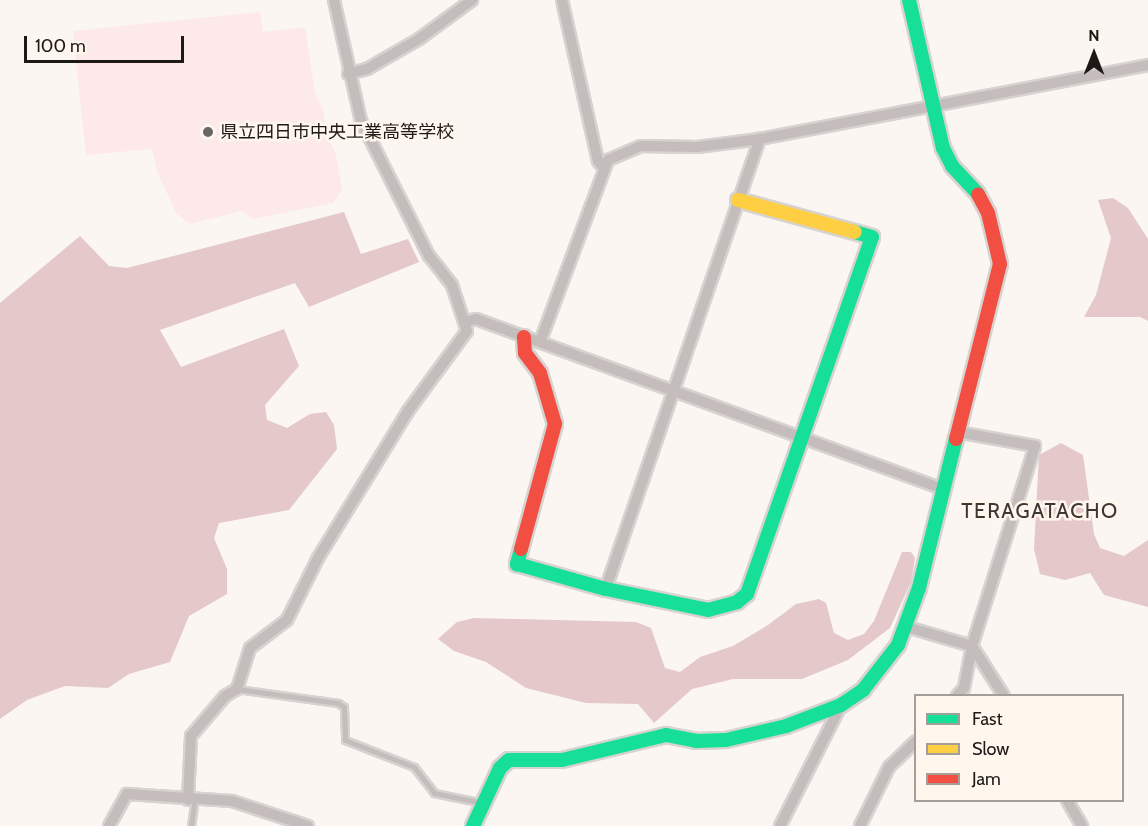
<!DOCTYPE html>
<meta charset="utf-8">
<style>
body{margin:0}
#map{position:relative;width:1148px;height:826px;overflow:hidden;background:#fbf6f2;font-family:Cabin,"Noto Sans JP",sans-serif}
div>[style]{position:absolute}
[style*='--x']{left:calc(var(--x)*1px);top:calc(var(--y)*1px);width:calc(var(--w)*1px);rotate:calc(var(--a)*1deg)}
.green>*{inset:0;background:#fde9e9}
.forest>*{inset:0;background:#e4c8ca}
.roads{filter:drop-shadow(2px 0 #d6d3d0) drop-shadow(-2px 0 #d6d3d0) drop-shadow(0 2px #d6d3d0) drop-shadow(0 -2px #d6d3d0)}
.lane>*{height:5px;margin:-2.5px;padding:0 2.5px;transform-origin:2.5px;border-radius:2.5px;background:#c4bdbb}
.street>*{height:10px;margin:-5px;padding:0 5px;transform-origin:5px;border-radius:5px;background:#c4bdbb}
.fast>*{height:14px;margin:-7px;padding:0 7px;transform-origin:7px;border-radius:7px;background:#16e098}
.slow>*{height:14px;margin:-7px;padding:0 7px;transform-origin:7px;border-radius:7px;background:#ffcf43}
.jam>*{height:14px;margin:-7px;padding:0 7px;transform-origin:7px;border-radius:7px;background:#f24e42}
.dots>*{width:16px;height:16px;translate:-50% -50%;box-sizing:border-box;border:3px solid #fff6ee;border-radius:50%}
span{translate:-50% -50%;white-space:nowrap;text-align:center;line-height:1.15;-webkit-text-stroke:5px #fff6ee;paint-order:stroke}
.poi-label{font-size:18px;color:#1c1916}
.left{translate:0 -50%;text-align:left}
.quarter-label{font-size:21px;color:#3e3731;letter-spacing:1.5px}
.legend{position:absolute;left:914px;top:694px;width:210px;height:108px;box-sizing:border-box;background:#fff6ee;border:2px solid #a49e98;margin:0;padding:8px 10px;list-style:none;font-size:18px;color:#1c1916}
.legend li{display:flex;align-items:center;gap:12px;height:30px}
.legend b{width:30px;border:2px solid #a49e98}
.north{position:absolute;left:1064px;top:24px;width:60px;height:60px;-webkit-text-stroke:4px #fff6ee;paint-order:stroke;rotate:0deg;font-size:16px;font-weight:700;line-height:24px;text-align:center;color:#1c1916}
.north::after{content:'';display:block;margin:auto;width:21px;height:27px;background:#1c1916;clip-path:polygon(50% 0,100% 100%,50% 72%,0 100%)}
.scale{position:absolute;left:24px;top:36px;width:160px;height:27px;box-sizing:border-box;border:3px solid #1c1916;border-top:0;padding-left:8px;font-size:18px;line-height:21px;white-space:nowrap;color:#1c1916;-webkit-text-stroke:4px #fff6ee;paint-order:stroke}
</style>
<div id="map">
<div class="green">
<div style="clip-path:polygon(260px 12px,263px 32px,305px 27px,315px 93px,324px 113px,325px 134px,335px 151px,339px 171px,342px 190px,333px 203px,253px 219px,242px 211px,190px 224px,176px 213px,157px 171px,152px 149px,86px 155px,73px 31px)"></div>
</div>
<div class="forest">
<div style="clip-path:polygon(1113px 198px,1128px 208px,1148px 239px,1148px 321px,1140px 317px,1084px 317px,1096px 295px,1111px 238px,1098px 200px)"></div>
<div style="clip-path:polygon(344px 212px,361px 254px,408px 239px,419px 262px,309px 307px,295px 283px,160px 330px,181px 367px,284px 329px,299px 366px,265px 405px,267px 420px,287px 428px,310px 414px,326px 412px,334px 425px,337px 449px,289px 510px,219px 523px,214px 538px,227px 569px,227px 594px,189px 616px,170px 662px,129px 674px,108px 688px,65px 686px,27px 700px,0 719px,0 303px,80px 236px,109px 266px,127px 268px)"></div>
<div style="clip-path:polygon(1061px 443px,1083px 455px,1094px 534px,1100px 548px,1124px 556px,1148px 540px,1148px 607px,1104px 595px,1090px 573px,1065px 580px,1040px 574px,1034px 549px,1039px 455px)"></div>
<div style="clip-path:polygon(902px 552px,911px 552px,915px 558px,911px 582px,890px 628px,848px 660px,802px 679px,733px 679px,692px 689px,654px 723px,638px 704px,586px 703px,526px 688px,486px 662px,454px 651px,438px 639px,457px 622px,474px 618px,636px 622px,651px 628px,665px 668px,680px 672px,700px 657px,733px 646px,768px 625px,796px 604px,819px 599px,826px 603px,834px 633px,848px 640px,864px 634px,874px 621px)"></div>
</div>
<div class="roads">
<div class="lane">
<div style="--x:237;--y:689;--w:102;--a:7.9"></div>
<div style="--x:338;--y:703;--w:7;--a:34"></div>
<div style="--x:344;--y:707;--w:33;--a:88"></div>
<div style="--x:345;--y:740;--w:74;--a:21.4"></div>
<div style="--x:414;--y:767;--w:33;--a:52"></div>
<div style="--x:434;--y:793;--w:50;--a:11.5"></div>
<div style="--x:191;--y:826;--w:27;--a:-82"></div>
</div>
<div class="street">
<div style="--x:562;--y:0;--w:165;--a:77.4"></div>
<div style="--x:598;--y:161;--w:8;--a:50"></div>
<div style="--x:348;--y:74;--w:20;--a:-15"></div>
<div style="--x:367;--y:69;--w:60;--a:-30"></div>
<div style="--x:419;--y:39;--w:66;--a:-36.3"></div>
<div style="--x:464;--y:322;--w:12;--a:-14"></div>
<div style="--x:476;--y:319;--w:498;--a:20"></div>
<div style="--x:540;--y:342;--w:194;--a:-69.5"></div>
<div style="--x:608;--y:160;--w:36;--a:-23"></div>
<div style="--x:641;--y:146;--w:56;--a:1"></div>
<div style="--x:697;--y:147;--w:64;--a:-7.2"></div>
<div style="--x:760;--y:139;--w:395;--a:-10.8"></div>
<div style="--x:606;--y:588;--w:475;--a:-71.1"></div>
<div style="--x:907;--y:627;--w:68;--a:16.3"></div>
<div style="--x:972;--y:646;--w:59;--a:57.4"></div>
<div style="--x:957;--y:696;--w:11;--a:-49"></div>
<div style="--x:964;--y:688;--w:43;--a:-79.2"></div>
<div style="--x:972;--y:646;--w:210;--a:-72.5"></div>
<div style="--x:1035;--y:446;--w:79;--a:-169.8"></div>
<div style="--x:188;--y:800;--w:64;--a:-87.3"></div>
<div style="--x:191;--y:736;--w:52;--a:-49.6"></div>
<div style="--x:225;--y:696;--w:14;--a:-30"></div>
<div style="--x:237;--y:689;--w:43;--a:-72.4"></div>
<div style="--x:250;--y:648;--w:46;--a:-37.1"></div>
<div style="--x:287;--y:620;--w:69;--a:-63.4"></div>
<div style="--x:318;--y:558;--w:172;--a:-58.5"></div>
<div style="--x:408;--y:411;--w:99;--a:-53.6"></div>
<div style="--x:467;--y:331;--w:48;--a:-108.1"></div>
<div style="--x:452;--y:285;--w:37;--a:-128"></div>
<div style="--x:429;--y:256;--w:151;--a:-116.7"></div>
<div style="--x:361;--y:121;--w:124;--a:-102.6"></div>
<div style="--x:1067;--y:800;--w:30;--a:60"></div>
<div style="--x:109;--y:826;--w:37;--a:-61"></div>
<div style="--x:127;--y:794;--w:105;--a:3.8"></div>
<div style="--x:232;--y:801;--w:80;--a:18.2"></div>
<div style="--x:780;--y:826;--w:136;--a:-63.2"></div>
<div style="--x:860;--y:826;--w:66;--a:-63.8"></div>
<div style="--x:889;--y:767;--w:37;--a:-44"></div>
</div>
<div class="fast">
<div style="--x:909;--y:0;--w:152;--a:77.1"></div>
<div style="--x:943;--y:148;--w:20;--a:63"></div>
<div style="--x:952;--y:166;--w:38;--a:47"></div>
<div style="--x:521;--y:549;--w:16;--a:105"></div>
<div style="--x:517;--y:564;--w:92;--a:15.7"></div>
<div style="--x:606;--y:589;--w:104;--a:11.6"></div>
<div style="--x:708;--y:610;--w:30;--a:-15"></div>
<div style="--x:737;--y:602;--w:13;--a:-39"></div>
<div style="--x:747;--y:594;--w:378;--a:-70.7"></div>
<div style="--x:872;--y:237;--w:18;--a:-164"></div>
<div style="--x:473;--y:826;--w:64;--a:-65"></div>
<div style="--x:500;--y:768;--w:12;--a:-42"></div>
<div style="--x:509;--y:760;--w:53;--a:0"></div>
<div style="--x:562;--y:760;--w:107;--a:-13.5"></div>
<div style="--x:666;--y:735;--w:31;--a:11"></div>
<div style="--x:696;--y:741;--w:30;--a:-2"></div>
<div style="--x:726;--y:740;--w:62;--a:-13.1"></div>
<div style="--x:786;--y:726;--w:59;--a:-20.9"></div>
<div style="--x:841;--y:705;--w:27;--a:-34"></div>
<div style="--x:863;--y:690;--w:57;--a:-52.1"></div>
<div style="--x:898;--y:645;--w:61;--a:-69.8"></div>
<div style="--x:919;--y:588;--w:154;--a:-76.1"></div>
</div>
<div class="slow">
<div style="--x:738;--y:200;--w:121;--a:15.3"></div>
</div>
<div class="jam">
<div style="--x:956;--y:439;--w:180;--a:-75.9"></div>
<div style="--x:1000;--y:264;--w:52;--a:-103.2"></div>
<div style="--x:988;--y:213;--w:21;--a:-118"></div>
<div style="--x:521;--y:549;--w:130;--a:-74.8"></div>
<div style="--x:555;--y:424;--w:53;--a:-106.4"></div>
<div style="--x:540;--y:373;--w:25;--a:-127"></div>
<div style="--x:525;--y:353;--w:16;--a:-94"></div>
</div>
</div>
<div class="dots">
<div style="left:208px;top:132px;background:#6a6663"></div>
</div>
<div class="poi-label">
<span class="left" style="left:220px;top:132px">県立四日市中央工業高等学校</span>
</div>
<div class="quarter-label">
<span style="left:1040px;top:511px">TERAGATACHO</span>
</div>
<ul class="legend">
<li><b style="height:8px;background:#16e098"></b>Fast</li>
<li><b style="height:8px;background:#ffcf43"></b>Slow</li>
<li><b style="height:8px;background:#f24e42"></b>Jam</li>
</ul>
<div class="north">N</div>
<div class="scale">100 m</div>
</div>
